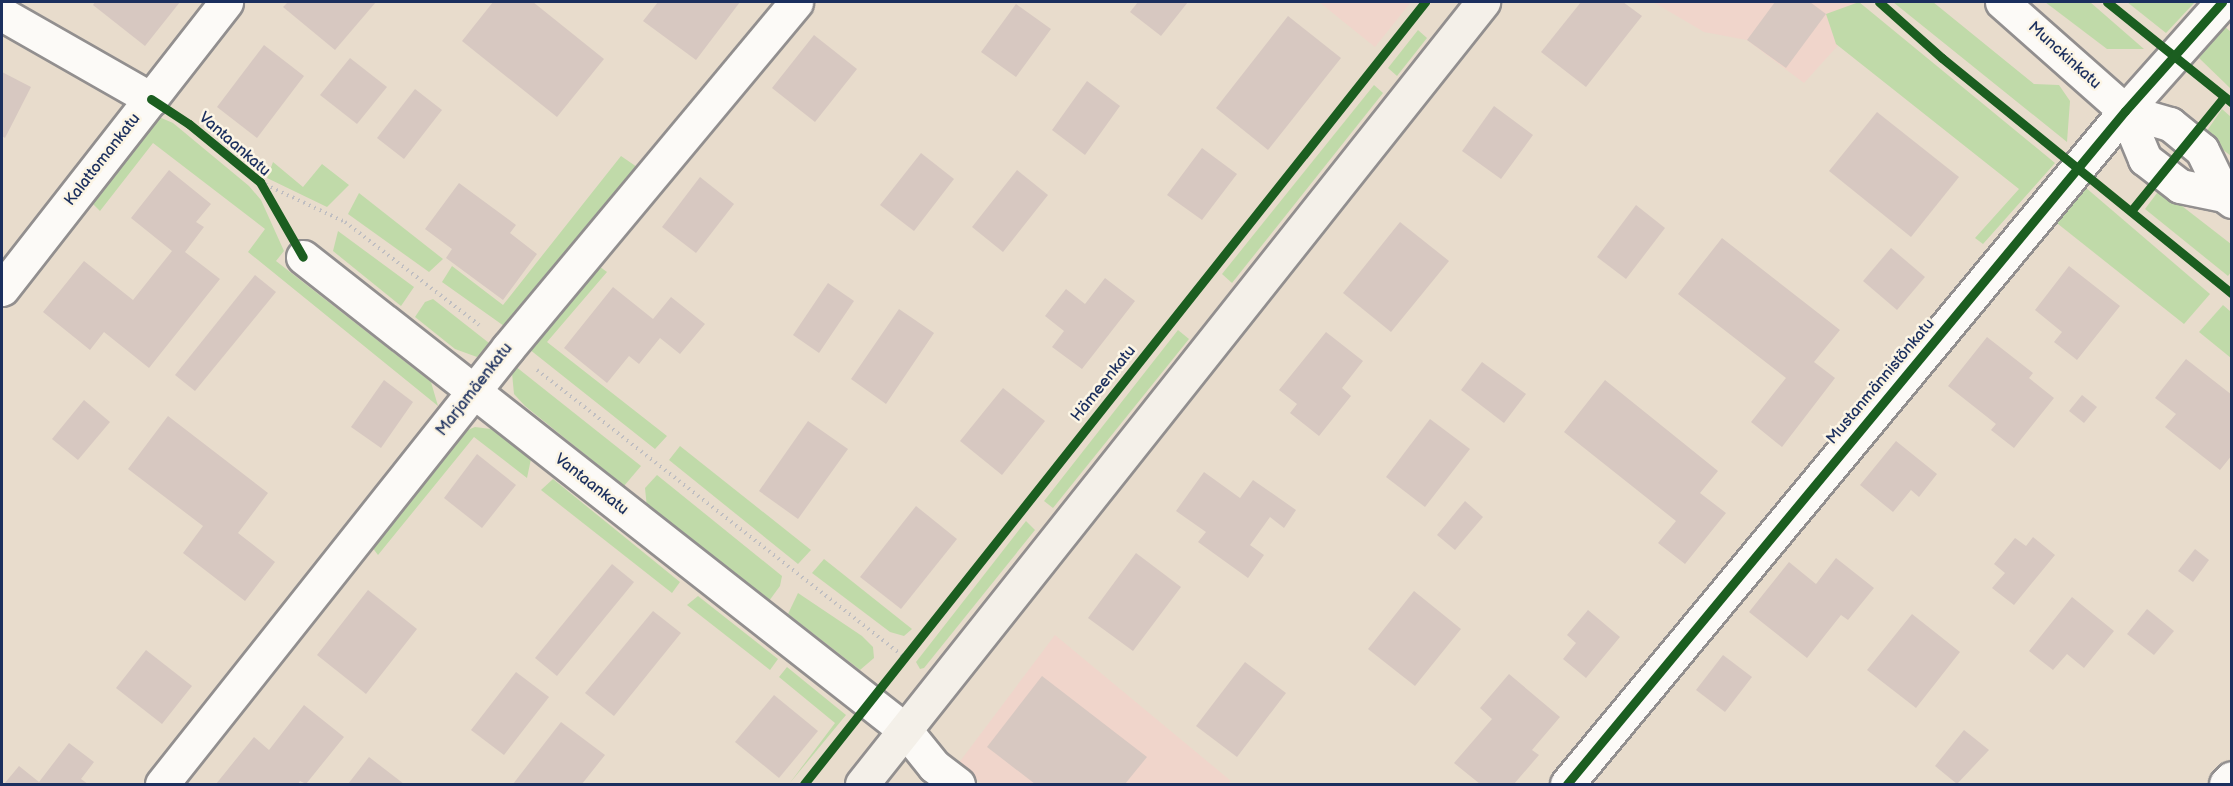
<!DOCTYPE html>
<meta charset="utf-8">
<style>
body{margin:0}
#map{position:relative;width:2233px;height:786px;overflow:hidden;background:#e8dccc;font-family:"Balsamiq Sans",sans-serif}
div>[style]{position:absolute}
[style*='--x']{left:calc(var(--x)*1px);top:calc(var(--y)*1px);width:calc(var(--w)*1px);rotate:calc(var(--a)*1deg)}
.built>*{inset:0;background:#f0d5cb}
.green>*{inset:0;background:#c0daa9}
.building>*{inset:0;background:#d7c8c1}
.path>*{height:4px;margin-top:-2px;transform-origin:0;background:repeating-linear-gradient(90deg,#bfbec1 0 1.5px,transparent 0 6px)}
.roads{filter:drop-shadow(2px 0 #928f8f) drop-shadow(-2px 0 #928f8f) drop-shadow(0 2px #928f8f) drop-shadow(0 -2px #928f8f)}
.minor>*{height:33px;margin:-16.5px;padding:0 16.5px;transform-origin:16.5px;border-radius:16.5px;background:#fcfaf7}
.tertiary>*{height:33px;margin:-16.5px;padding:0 16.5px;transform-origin:16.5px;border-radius:16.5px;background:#fcfaf7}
.secondary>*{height:33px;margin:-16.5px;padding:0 16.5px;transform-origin:16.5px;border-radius:16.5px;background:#f4f0e9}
.cycleway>*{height:9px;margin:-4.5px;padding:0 4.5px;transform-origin:4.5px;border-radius:4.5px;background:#1b5e20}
span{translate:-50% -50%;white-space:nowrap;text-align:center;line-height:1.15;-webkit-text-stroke:5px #fcf5e5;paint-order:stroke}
.street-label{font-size:16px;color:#1b2f5e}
.frame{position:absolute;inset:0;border:3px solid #1b2f5e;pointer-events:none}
</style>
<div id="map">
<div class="built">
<div style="clip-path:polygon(1319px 2px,1411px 2px,1375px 47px)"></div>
<div style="clip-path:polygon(1653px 2px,1859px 2px,1869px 11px,1804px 83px,1747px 40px,1704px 32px)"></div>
<div style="clip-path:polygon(1055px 635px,1231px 781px,1228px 784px,982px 784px,958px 764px)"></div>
</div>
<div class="green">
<div style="clip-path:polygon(1859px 2px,2055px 163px,1983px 244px,1975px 238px,2019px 189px,1836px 44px,1826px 14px)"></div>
<div style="clip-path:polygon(1893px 2px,1933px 2px,2034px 84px,2059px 85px,2070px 101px,2067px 142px)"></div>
<div style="clip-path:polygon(2045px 2px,2090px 2px,2144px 49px,2107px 49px)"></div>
<div style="clip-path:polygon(2127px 2px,2195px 2px,2166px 33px)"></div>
<div style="clip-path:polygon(2224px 26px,2231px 32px,2231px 89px,2199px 58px)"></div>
<div style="clip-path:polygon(1418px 30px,1427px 38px,1397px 76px,1388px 68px)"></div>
<div style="clip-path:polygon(1374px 85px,1383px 93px,1232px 283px,1222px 274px)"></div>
<div style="clip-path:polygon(2222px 109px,2231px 117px,2231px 156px,2204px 135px)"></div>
<div style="clip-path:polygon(159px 117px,173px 123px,249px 186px,261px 200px,284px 251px,276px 261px,431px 382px,438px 406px,248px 252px,265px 229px,153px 143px,100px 211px,93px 204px)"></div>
<div style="clip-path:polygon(621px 156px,637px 167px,504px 326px,442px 282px,452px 266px,503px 305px)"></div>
<div style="clip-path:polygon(273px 162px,303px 187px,322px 164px,349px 185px,327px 207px,267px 178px)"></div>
<div style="clip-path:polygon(2085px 187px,2210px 294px,2184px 324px,2053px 220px)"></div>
<div style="clip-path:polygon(2160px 189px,2231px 244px,2231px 272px,2228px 276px,2145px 209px)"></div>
<div style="clip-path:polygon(359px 193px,443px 259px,429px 272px,348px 214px)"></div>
<div style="clip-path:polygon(338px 231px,414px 287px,401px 306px,333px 251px)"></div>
<div style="clip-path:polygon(596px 264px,607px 272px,547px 342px,667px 436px,655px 449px,529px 349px)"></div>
<div style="clip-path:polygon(433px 299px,489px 343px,477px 357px,455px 349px,415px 317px,425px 302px)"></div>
<div style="clip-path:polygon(2223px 305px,2231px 312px,2231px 358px,2199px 332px)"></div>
<div style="clip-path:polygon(1178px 330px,1189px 339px,1053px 508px,1044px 501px)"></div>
<div style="clip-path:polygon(515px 366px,641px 466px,624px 486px,525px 406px,514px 394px,512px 373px)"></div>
<div style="clip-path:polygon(475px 427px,491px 429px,531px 459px,527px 478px,474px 437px,378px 555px,369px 543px,460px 433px)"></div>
<div style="clip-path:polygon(680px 446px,811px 550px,798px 564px,669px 460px)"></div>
<div style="clip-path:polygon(657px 475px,782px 576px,780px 586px,769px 601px,647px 508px,645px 488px)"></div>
<div style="clip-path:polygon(553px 479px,680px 582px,672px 593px,541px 490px)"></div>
<div style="clip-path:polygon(1026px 521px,1035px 530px,924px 668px,920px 669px,916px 662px)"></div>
<div style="clip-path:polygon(824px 559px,912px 629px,904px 636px,890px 632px,812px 573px)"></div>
<div style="clip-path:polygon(798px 593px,862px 636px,873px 647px,874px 658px,860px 670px,788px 614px)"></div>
<div style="clip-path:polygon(698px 596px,778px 659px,770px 670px,687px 605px)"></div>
<div style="clip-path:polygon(787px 667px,846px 715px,789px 784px,835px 723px,779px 677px)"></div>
</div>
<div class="building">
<div style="clip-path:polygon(95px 2px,180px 2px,145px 46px,93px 5px)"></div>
<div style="clip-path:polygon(288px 2px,376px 2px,335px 50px,283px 7px)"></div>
<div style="clip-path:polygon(493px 2px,533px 2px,604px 59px,557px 117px,462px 41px)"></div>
<div style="clip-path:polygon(658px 2px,740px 2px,696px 60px,643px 21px)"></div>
<div style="clip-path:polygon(1138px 2px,1188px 2px,1161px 36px,1130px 12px)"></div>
<div style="clip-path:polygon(1581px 2px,1623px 2px,1642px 16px,1586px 87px,1541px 52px)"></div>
<div style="clip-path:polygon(1775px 2px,1810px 2px,1826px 14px,1786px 68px,1747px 40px)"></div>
<div style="clip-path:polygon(1016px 4px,1051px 29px,1016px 77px,981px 52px)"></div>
<div style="clip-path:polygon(1288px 16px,1341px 58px,1268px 150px,1216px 108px)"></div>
<div style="clip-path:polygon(814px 35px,857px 69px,815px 122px,772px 88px)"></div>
<div style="clip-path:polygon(264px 45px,304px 76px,257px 138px,217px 107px)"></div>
<div style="clip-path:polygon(350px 58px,387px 87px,357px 124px,320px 95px)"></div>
<div style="clip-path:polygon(2px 72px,31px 87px,5px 138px,2px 136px)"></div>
<div style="clip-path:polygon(1087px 81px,1120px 106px,1085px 155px,1052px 130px)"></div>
<div style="clip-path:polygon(415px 89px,442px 110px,404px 159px,377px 138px)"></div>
<div style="clip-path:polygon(1494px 106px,1533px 135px,1501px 179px,1462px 151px)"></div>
<div style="clip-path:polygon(1877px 112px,1959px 177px,1911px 237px,1829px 171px)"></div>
<div style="clip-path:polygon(1202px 148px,1237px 174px,1202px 220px,1167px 195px)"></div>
<div style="clip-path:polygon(921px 153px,954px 179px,914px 231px,880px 205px)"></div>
<div style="clip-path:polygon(169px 170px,211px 204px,196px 222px,204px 227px,185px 252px,220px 279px,149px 368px,104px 332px,90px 350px,43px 312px,84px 261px,133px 300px,172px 251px,131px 218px)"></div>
<div style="clip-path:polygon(1017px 170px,1048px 195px,1003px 252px,972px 227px)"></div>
<div style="clip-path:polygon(700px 177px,734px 204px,696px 253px,662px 227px)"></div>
<div style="clip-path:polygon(459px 183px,516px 225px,510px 233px,537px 254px,503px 300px,446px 258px,452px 249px,425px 229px)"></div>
<div style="clip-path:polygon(1636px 205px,1665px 228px,1626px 279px,1597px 257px)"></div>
<div style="clip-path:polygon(1400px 222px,1449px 261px,1391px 332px,1343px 293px)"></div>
<div style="clip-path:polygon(1722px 238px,1840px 330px,1814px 362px,1835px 378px,1782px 447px,1751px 422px,1786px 378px,1678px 294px)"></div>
<div style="clip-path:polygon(1891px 248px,1925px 277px,1897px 310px,1863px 281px)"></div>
<div style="clip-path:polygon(2069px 266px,2120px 306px,2077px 360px,2054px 342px,2062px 332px,2035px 310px)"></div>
<div style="clip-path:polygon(255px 275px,276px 292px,195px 391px,175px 375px)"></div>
<div style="clip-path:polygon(1105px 278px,1135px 301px,1082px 369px,1052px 347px,1064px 331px,1045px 316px,1066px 289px,1085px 304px)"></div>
<div style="clip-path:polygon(828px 283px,854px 301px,819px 353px,793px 335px)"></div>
<div style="clip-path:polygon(613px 287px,653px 319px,671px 297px,705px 324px,680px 354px,660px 338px,639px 364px,629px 356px,607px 383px,564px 348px)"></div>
<div style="clip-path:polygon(899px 309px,934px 333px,886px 404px,851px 379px)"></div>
<div style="clip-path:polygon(1326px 332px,1363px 361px,1342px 388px,1351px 396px,1319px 436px,1290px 413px,1297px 404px,1279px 390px)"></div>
<div style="clip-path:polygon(1987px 337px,2033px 373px,2029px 378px,2054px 398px,2014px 448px,1991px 430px,1996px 424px,1948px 386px)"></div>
<div style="clip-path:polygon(2186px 359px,2232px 395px,2232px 455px,2220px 470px,2165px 427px,2176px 414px,2155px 398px)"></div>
<div style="clip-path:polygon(1482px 362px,1526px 394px,1504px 423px,1461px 390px)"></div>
<div style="clip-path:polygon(384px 380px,413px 402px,381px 448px,351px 427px)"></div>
<div style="clip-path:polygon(1605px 380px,1718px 471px,1700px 493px,1726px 513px,1685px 564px,1658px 543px,1676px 521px,1564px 432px)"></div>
<div style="clip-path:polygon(1003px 388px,1045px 421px,1002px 475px,960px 441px)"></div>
<div style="clip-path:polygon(2082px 395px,2097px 407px,2084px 423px,2069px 411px)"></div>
<div style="clip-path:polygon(84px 400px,110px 422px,78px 460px,52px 439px)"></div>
<div style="clip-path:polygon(168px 416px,268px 493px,238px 533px,275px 562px,245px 601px,183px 553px,203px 526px,128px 469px)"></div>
<div style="clip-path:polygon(1430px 419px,1470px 449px,1425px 507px,1386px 477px)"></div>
<div style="clip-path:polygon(808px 421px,848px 449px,798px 519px,759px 491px)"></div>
<div style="clip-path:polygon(1896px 441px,1937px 474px,1919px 497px,1911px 490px,1893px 512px,1860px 485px)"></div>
<div style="clip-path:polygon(477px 454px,516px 485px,482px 528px,444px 498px)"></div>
<div style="clip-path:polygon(1204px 472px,1240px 498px,1253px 480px,1296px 510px,1284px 528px,1270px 517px,1250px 545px,1264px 555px,1248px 578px,1198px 542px,1206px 532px,1176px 511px)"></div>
<div style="clip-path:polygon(1465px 501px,1483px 517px,1455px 550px,1437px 535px)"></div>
<div style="clip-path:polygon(916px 506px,957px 539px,901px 609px,860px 577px)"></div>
<div style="clip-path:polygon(2033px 537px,2055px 555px,2014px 605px,1992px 588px,2005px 573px,1994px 564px,2015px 538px,2026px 546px)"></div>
<div style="clip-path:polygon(2195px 549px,2209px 560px,2193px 582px,2178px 571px)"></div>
<div style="clip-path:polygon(1136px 553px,1181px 587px,1133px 651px,1088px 618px)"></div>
<div style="clip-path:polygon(1836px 558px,1874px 588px,1848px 620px,1841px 615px,1807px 658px,1749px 612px,1789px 562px,1816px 584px)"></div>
<div style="clip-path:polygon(612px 564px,634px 582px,557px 676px,535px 658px)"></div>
<div style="clip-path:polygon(368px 590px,417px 629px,366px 694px,317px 655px)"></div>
<div style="clip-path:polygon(1414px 591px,1461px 629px,1415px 686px,1368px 649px)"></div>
<div style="clip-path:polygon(2072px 597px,2114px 631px,2084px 668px,2067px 654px,2053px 670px,2029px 651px)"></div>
<div style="clip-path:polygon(2147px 609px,2174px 631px,2154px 655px,2127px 634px)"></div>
<div style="clip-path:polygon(1588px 610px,1620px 637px,1586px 678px,1563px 659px,1576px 643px,1567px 635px)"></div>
<div style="clip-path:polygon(653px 611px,681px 633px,614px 716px,585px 693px)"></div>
<div style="clip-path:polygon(1912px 614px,1960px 652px,1916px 708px,1867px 670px)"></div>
<div style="clip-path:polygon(146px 650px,192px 686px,162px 724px,116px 688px)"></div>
<div style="clip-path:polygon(1723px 655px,1752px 677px,1725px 712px,1696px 690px)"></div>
<div style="clip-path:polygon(1245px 662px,1286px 693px,1237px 757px,1196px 726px)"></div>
<div style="clip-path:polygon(516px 672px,549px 697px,504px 755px,471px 730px)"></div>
<div style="clip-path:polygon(1509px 674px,1560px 717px,1532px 750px,1539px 755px,1514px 784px,1480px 784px,1454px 763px,1492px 719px,1480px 708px)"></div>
<div style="clip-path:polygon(1042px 676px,1147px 757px,1125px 784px,1035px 784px,987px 747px)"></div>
<div style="clip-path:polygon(774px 695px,818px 731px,779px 778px,735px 742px)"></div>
<div style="clip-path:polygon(304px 705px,344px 737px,306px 784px,300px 781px,298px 784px,216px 784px,254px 737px,269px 750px)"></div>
<div style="clip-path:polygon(561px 722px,605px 755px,582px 784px,513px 784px)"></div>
<div style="clip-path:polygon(1964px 730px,1989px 750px,1957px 784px,1935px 766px)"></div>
<div style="clip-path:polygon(69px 743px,94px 762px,81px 779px,88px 784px,4px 784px,19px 766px,39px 782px)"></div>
<div style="clip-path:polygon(369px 757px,404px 784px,348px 784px)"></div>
</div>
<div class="path">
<div style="--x:260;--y:182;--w:94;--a:25.2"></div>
<div style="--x:345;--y:222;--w:169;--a:37.5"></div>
<div style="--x:537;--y:370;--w:467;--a:38"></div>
</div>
<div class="roads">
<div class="minor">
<div style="--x:2;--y:14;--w:172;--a:29.7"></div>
<div style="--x:303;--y:257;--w:766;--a:38.16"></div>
<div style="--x:905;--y:730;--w:46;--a:51.1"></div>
<div style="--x:934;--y:766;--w:30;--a:37"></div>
<div style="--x:2;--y:289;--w:364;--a:-52"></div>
<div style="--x:162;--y:784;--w:557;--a:-51.57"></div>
<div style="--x:508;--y:348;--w:450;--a:-50.2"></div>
<div style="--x:1567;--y:784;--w:874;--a:-50.34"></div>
<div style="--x:2125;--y:111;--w:146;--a:-48.3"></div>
<div style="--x:2226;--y:784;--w:8;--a:-45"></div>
</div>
<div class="tertiary">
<div style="--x:2002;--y:2;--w:164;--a:41.5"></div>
<div style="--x:2125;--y:111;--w:47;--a:16.1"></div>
<div style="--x:2170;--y:124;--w:41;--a:39.1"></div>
<div style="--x:2202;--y:150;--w:50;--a:63.9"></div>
<div style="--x:2224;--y:195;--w:10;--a:37"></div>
<div style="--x:2125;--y:111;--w:52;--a:67.4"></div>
<div style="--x:2145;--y:159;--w:44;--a:37.6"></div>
<div style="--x:2180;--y:186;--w:45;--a:11.6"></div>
</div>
<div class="secondary">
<div style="--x:862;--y:784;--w:999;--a:-51.55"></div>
</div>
</div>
<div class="cycleway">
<div style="--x:1879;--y:2;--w:84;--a:41.6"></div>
<div style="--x:1942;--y:58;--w:374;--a:39.1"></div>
<div style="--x:2107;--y:2;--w:161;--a:38.9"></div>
<div style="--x:151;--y:99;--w:45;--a:33.3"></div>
<div style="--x:189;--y:124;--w:92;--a:39.2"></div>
<div style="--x:260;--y:182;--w:86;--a:60.2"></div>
<div style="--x:2131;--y:211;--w:147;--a:-50.8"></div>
<div style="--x:804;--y:784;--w:999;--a:-51.55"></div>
<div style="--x:1567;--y:784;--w:874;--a:-50.34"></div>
<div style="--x:2125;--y:111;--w:146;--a:-48.3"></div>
</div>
<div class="street-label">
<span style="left:2064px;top:56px;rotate:42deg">Munckinkatu</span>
<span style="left:234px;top:145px;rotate:41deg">Vantaankatu</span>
<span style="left:103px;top:160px;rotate:-52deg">Kalattomankatu</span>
<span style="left:1881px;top:382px;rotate:-50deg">Mustanmännistönkatu</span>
<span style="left:1104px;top:384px;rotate:-51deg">Hämeenkatu</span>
<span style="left:475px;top:390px;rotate:-52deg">Marjamäenkatu</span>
<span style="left:591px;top:485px;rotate:38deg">Vantaankatu</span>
</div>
<div class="frame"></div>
</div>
